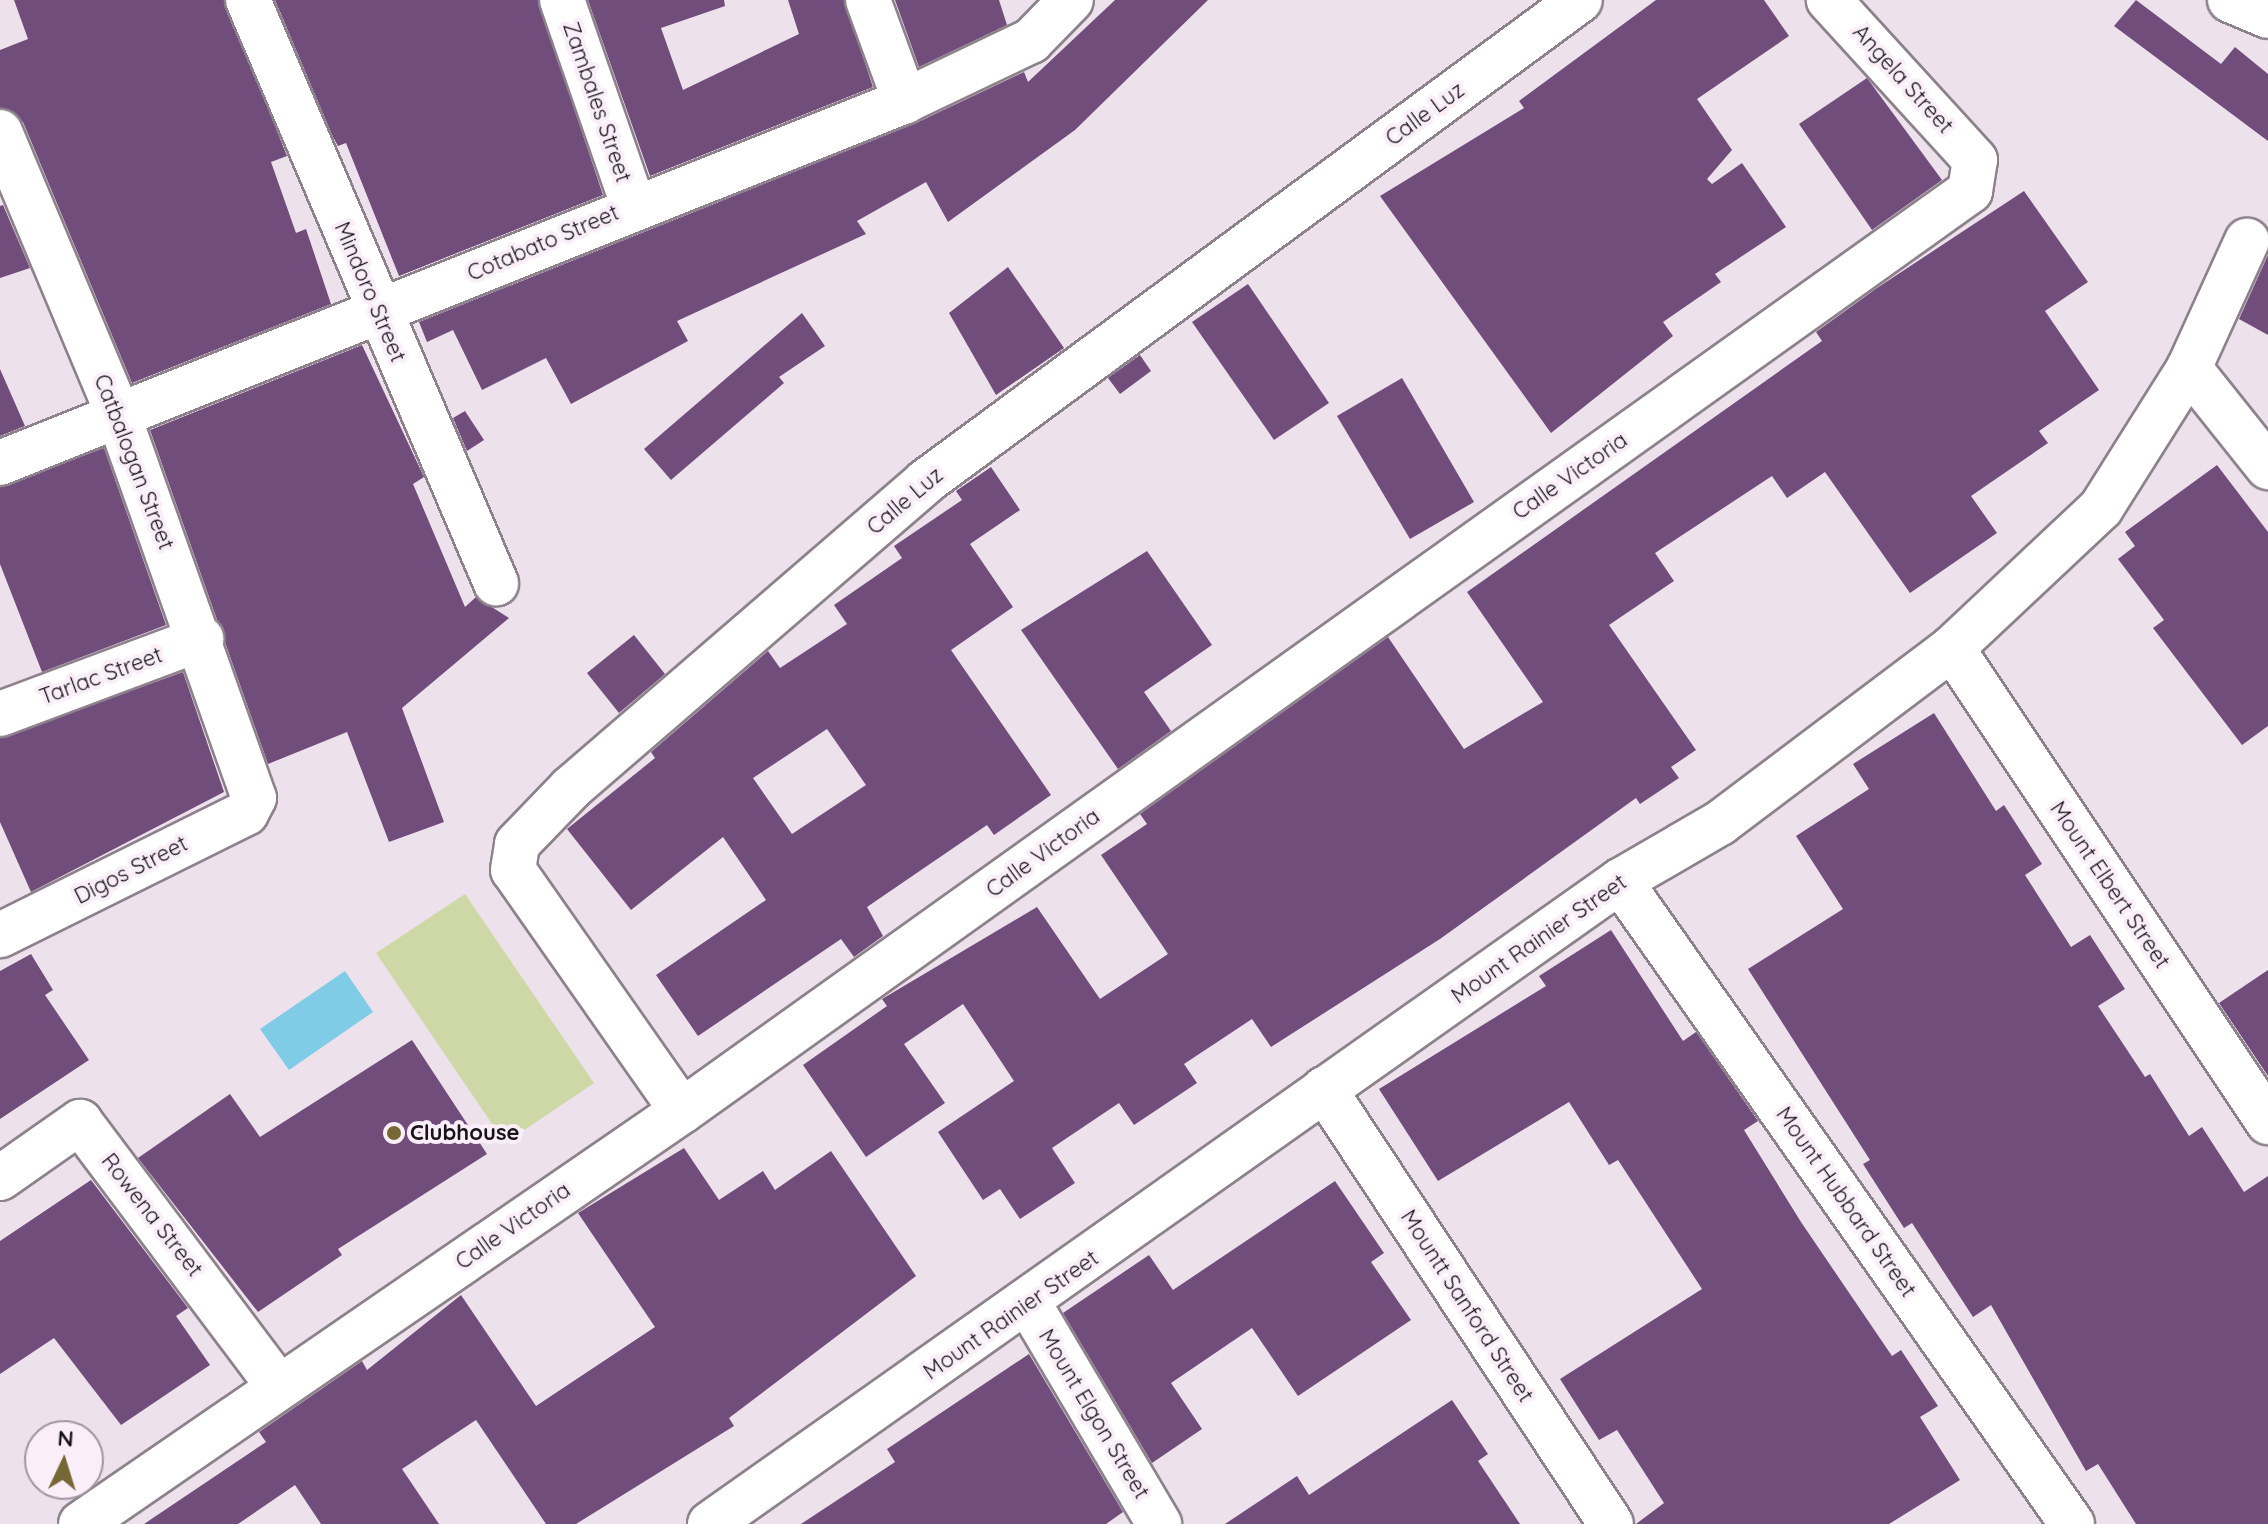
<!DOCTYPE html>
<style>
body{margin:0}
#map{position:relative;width:2268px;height:1524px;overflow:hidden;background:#ede1eb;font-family:Quicksand,sans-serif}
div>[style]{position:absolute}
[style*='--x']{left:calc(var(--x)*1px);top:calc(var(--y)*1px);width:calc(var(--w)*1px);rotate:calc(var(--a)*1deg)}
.green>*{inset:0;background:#ced8a6}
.water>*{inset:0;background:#80cce7}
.building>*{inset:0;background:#714d7c}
.roads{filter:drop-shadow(2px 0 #8d828b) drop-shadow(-2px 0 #8d828b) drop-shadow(0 2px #8d828b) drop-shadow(0 -2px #8d828b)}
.minor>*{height:44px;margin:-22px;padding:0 22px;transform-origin:22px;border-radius:22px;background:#fff}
.dots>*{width:22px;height:22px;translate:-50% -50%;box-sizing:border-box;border:4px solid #faeef9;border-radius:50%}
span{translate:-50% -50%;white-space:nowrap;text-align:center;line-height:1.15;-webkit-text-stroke:8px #faeef9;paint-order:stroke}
.street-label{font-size:22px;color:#171317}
.poi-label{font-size:22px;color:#171317;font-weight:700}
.left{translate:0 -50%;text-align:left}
.north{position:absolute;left:24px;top:1420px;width:80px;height:80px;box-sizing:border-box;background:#faeef9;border:2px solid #9f969f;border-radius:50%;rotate:4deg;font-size:22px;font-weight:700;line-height:32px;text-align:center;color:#171317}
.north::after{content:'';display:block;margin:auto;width:28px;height:36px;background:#766835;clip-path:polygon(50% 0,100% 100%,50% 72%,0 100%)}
</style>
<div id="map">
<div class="green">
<div style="clip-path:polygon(465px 894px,594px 1083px,505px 1143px,376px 953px)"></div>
</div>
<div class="water">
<div style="clip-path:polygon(345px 971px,373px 1012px,289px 1070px,260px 1029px)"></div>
</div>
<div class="building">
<div style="clip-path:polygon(14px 0,224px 0,287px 156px,271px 162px,296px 233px,306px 229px,331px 304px,132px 383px,23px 122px,0 108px,0 50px,28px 39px)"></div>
<div style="clip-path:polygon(275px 0,538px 0,603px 195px,399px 276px,346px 143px,338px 146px,333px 137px)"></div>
<div style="clip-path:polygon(588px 0,724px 0,725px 6px,661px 28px,683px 90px,799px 34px,788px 0,844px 0,873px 87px,650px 176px)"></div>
<div style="clip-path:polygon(895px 0,999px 0,1007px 25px,919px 67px)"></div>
<div style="clip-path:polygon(1115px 0,1208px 0,1075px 130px,948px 222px,926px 182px,857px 221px,866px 234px,677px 321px,688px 341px,571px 404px,546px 358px,482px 390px,453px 330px,427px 342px,419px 322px,914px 124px,1024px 72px,1028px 82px)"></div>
<div style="clip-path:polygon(1656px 0,1764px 0,1789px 36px,1697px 99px,1732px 150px,1707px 179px,1712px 184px,1742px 163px,1786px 227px,1715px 274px,1721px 282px,1663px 322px,1673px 336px,1551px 433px,1380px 196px,1524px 108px,1519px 101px)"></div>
<div style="clip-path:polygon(2136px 0,2221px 64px,2235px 47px,2268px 74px,2268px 141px,2114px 26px)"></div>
<div style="clip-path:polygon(1867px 78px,1942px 180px,1872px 230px,1799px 124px)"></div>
<div style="clip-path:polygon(2024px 191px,2088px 282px,2045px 311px,2099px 390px,2039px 431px,2048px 443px,1971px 496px,1997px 533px,1910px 593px,1825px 472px,1787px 498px,1772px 476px,1655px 553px,1674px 581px,1609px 625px,1696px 750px,1671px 767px,1679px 778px,1640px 804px,1636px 798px,1440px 939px,1271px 1047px,1252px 1019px,1184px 1064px,1197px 1083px,1134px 1125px,1119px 1103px,1052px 1148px,1075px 1183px,1020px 1219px,1000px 1189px,983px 1200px,938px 1132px,1014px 1081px,963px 1004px,904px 1044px,945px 1103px,866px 1157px,803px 1065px,887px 1006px,882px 999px,1037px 907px,1100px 999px,1168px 954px,1101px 855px,1147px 824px,1140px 814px,1388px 637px,1464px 749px,1543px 702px,1467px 592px,1822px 341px,1816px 332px,1877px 288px)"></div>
<div style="clip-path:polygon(3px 205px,30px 268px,0 278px,0 206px)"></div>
<div style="clip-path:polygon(2268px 255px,2268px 335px,2239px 319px)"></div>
<div style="clip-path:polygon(1008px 267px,1064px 348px,996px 395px,949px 313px)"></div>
<div style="clip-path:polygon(1248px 284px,1329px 403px,1274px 440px,1192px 322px)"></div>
<div style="clip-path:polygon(802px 313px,825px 346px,779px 377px,784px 383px,671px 480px,644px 449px)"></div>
<div style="clip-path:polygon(362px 345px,424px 477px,413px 484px,465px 607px,476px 597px,509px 618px,402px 708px,444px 822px,389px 842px,347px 732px,268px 764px,150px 430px)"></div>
<div style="clip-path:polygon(1140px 355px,1151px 371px,1120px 394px,1108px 378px)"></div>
<div style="clip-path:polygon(0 369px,25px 426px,0 436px)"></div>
<div style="clip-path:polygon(1402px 378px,1474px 502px,1410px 539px,1337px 416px)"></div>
<div style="clip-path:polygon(465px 411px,484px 440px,467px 451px,453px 418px)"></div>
<div style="clip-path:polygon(104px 448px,166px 625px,42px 672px,0 564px,0 487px)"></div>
<div style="clip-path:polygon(2217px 465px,2268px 532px,2268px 726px,2242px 745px,2153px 628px,2164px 620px,2118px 559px,2135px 546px,2125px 532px)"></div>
<div style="clip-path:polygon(evenodd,991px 467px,1020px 510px,970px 544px,1013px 607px,951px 650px,1051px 795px,994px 835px,987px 825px,867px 907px,883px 936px,854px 957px,841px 939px,698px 1036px,656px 975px,766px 900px,723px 837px,631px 910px,567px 829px,655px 758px,651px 752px,768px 651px,780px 668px,847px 624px,834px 605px,902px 558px,894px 546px,962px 500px,956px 491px,991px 467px,827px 729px,866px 785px,792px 834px,753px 778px,827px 729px)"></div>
<div style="clip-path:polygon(1147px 551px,1212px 645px,1144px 692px,1171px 731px,1118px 769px,1021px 630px)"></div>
<div style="clip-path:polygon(634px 635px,665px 674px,619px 713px,587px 673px)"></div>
<div style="clip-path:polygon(183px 672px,224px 792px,31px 892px,0 822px,0 738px)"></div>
<div style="clip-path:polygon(1934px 713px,1996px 811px,2004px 805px,2042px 864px,2025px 875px,2071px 947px,2090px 935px,2125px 989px,2098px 1006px,2145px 1077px,2150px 1074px,2189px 1136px,2202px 1127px,2244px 1192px,2268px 1176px,2268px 1524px,2136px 1524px,2098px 1464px,2086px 1471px,1991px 1305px,1973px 1317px,1912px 1223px,1904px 1228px,1863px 1164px,1870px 1160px,1748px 969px,1843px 909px,1796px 836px,1869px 789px,1853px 764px)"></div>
<div style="clip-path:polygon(1611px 930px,1683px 1041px,1696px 1032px,1758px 1121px,1744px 1130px,1801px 1222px,1892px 1356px,1901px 1350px,1938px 1406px,1920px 1417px,1960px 1480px,1889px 1524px,1636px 1524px,1664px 1503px,1617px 1430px,1599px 1440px,1560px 1379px,1702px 1289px,1618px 1160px,1609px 1165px,1569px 1102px,1438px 1181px,1379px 1089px,1546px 986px,1539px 976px)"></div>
<div style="clip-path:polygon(31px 954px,53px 990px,45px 995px,89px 1060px,0 1119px,0 971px)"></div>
<div style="clip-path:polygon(2268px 970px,2268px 1076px,2219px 1003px)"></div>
<div style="clip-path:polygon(412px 1040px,487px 1154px,338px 1249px,342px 1255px,258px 1312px,138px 1158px,230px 1094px,260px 1137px)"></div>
<div style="clip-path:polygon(684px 1148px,719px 1200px,763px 1171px,775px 1190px,831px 1151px,916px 1276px,729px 1418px,734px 1426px,576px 1524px,546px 1524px,476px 1420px,402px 1469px,439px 1524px,321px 1524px,295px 1485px,238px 1524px,144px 1524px,266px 1442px,259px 1432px,362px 1361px,367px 1370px,461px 1295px,536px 1406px,655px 1327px,578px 1213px)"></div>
<div style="clip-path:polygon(91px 1180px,188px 1308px,176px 1316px,210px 1365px,121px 1425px,54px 1338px,0 1374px,0 1241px)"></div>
<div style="clip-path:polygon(1335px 1181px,1384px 1253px,1371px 1262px,1411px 1320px,1298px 1396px,1252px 1328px,1171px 1383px,1202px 1429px,1152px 1463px,1063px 1313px,1149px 1255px,1173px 1290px)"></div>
<div style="clip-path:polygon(1029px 1354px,1123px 1512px,1106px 1524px,801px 1524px,895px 1462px,887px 1449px)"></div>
<div style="clip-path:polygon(1452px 1400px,1488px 1454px,1478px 1461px,1520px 1524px,1225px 1524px,1297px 1476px,1309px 1495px)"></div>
</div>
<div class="roads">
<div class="minor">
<div style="--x:248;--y:0;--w:634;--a:66.96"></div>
<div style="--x:562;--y:0;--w:217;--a:70.9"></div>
<div style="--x:868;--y:0;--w:108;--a:69.9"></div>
<div style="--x:2230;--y:0;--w:41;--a:22.8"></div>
<div style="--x:0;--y:132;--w:309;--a:67.3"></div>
<div style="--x:119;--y:417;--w:404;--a:70.5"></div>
<div style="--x:254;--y:798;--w:17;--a:118"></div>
<div style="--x:246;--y:813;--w:275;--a:153.6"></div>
<div style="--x:2189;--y:368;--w:127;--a:51.4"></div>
<div style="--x:0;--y:463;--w:975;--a:-21.8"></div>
<div style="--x:905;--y:101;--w:140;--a:-25.5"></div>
<div style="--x:1031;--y:41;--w:57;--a:-45.7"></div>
<div style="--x:1952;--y:648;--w:570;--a:56.31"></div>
<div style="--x:0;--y:714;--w:215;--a:-20.5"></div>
<div style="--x:1620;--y:881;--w:786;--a:54.89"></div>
<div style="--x:1324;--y:1089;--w:521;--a:56.58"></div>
<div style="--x:682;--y:1111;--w:294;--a:-125"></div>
<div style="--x:513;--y:870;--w:26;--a:-81"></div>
<div style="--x:517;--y:844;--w:78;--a:-46"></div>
<div style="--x:571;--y:788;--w:468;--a:-40.8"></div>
<div style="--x:925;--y:482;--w:813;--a:-36.35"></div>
<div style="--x:0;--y:1178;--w:98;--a:-35"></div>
<div style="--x:80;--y:1122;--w:331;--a:53.1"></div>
<div style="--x:1029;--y:1304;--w:256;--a:59.4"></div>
<div style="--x:81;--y:1524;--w:729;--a:-34.5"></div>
<div style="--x:682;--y:1111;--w:1583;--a:-35.54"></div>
<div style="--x:1970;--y:191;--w:31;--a:-81"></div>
<div style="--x:1975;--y:160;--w:217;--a:-132.4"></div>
<div style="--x:710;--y:1524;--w:1114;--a:-35.24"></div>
<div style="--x:1620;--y:881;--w:116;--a:-30.1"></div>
<div style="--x:1720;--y:823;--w:291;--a:-37"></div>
<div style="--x:1952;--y:648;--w:204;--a:-43.2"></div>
<div style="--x:2101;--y:508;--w:165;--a:-57.8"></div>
<div style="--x:2189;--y:368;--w:140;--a:-65.5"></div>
</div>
</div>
<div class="dots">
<div style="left:394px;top:1133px;background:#766835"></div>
</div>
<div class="street-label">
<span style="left:1903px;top:79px;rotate:48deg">Angela Street</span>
<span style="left:597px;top:102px;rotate:71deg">Zambales Street</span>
<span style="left:1425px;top:114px;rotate:-36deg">Calle Luz</span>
<span style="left:543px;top:243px;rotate:-23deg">Cotabato Street</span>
<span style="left:370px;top:292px;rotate:67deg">Mindoro Street</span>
<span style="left:134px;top:462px;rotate:69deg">Catbalogan Street</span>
<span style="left:1570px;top:476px;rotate:-35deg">Calle Victoria</span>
<span style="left:905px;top:501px;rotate:-40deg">Calle Luz</span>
<span style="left:101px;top:676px;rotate:-20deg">Tarlac Street</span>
<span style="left:1043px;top:853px;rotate:-36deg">Calle Victoria</span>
<span style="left:131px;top:870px;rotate:-27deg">Digos Street</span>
<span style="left:2110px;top:885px;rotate:56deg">Mount Elbert Street</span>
<span style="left:1539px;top:939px;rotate:-35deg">Mount Rainier Street</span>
<span style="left:1846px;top:1202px;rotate:55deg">Mount Hubbard Street</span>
<span style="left:152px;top:1215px;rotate:52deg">Rowena Street</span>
<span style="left:513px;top:1226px;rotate:-35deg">Calle Victoria</span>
<span style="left:1467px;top:1306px;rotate:57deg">Mountt Sanford Street</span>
<span style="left:1011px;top:1315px;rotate:-35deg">Mount Rainier Street</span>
<span style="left:1094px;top:1414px;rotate:59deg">Mount Elgon Street</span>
</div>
<div class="poi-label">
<span class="left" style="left:410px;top:1133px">Clubhouse</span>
</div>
<div class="north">N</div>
</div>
